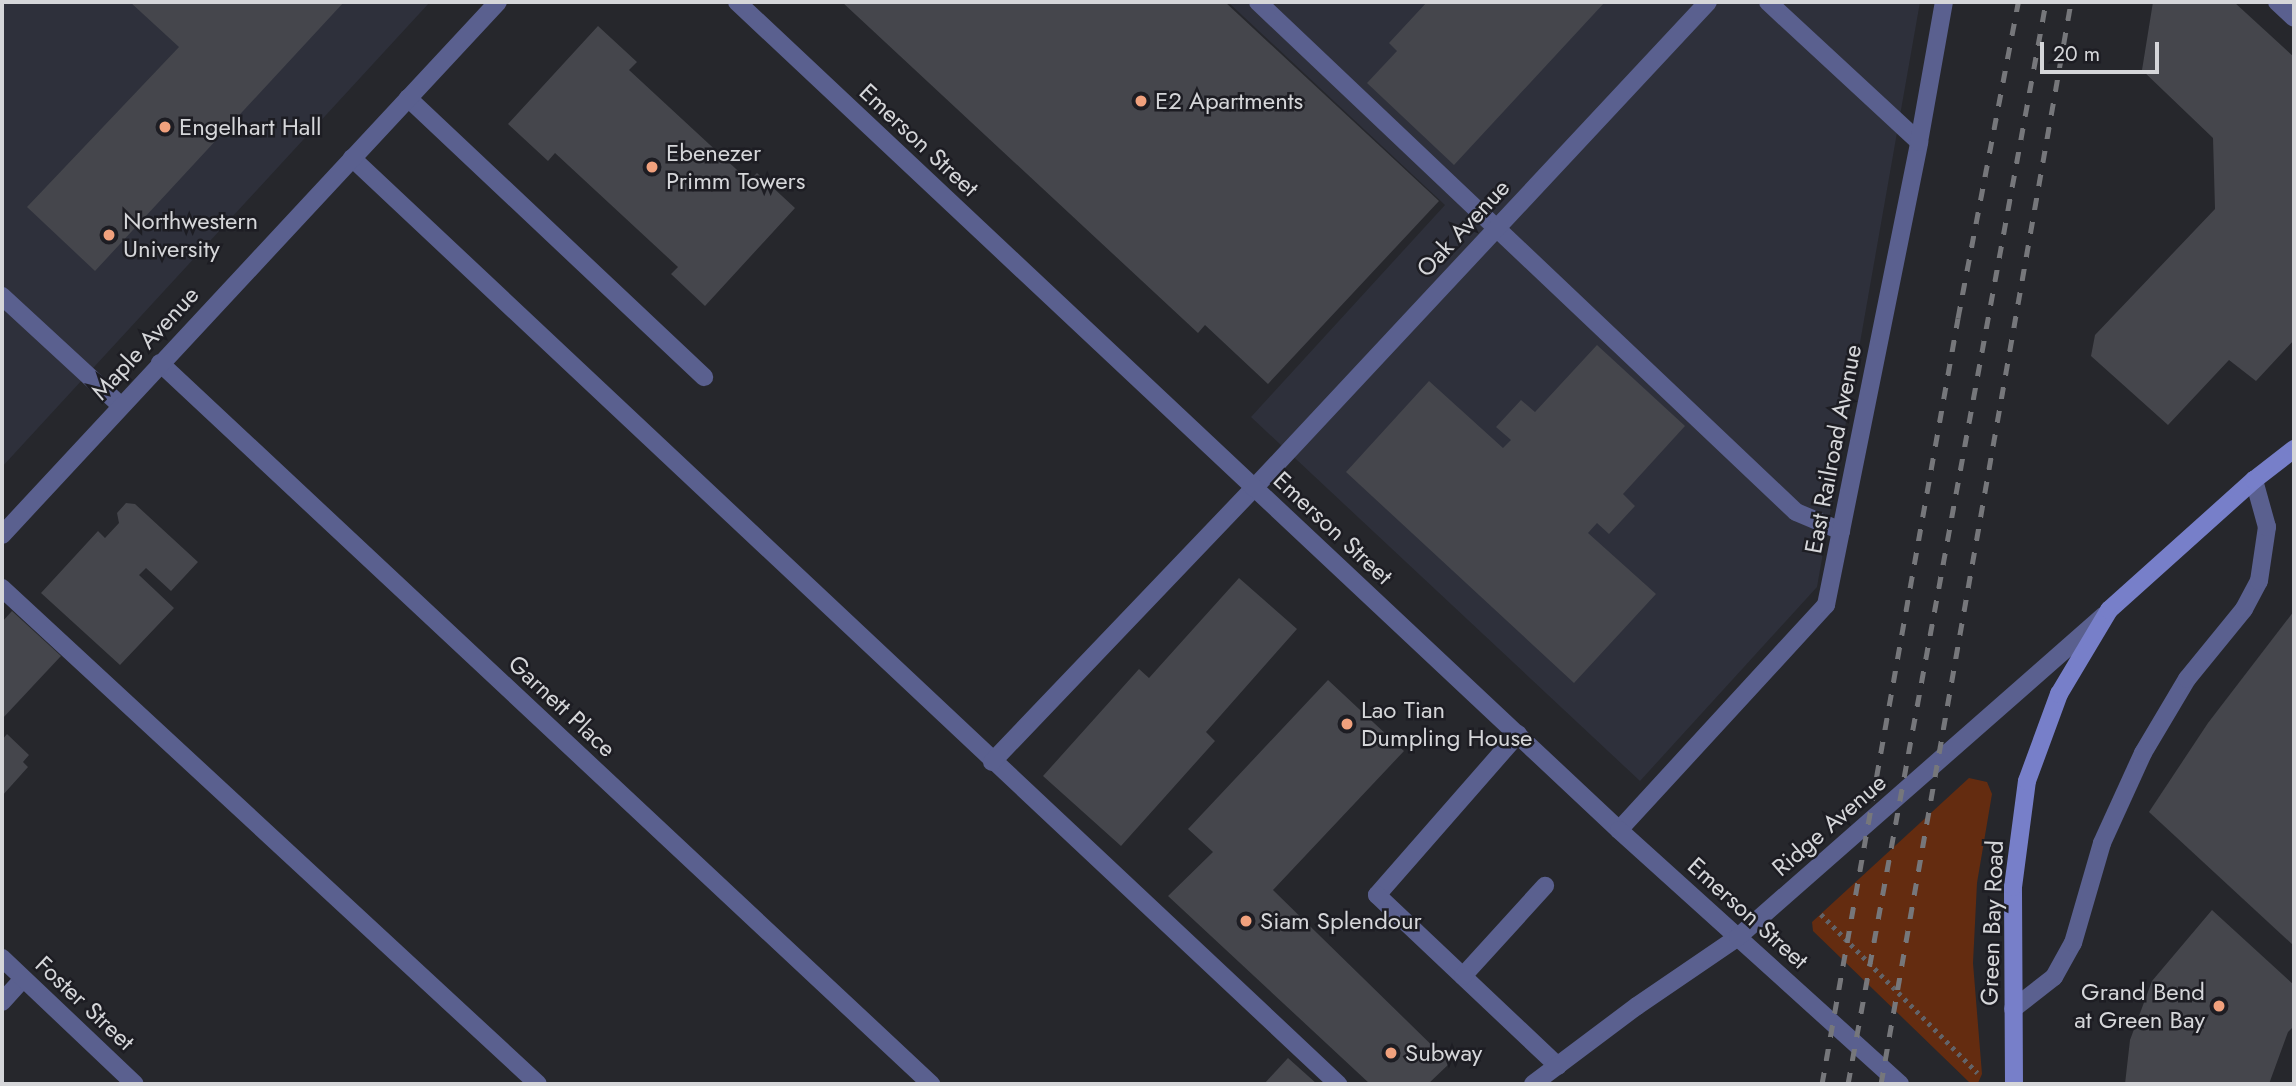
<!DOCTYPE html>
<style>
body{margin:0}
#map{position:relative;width:2296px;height:1086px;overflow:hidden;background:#26272c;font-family:Jost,sans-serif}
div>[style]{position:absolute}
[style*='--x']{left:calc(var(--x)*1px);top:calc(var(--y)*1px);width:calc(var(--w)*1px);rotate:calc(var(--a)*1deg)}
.built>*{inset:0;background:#2e303b}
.green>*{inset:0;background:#642c10}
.building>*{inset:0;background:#45464c}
.path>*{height:4.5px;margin-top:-2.25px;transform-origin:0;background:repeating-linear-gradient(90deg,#626368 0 3.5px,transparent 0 8.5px)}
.service>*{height:18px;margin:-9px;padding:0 9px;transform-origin:9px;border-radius:9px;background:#5a608f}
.minor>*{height:18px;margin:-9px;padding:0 9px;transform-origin:9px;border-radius:9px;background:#5a608f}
.tertiary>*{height:18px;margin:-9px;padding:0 9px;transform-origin:9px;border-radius:9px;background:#5a608f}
.secondary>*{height:18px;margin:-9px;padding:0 9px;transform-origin:9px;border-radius:9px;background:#777fc9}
.rail>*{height:5px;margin-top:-2.5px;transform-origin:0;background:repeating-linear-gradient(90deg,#76777b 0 12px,transparent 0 24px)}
.dots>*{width:19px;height:19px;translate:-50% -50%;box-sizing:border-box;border:4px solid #1d1d23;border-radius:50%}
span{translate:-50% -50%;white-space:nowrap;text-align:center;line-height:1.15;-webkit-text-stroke:5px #1d1d23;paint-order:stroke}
.poi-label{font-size:24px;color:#d5d6d9}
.left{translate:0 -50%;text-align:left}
.right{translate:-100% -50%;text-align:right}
.street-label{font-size:24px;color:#d5d6d9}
.frame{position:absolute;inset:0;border:4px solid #d5d6d9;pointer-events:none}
.scale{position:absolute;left:2040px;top:42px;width:119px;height:32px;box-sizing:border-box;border:4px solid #d5d6d9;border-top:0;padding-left:9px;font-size:21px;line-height:24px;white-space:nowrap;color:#d5d6d9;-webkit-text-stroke:5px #1d1d23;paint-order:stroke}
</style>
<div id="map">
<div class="built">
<div style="clip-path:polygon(2px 2px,430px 2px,2px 467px)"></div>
<div style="clip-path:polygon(1228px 2px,1920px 2px,1817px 587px,1640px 781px,1251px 417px,1445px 205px)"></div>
</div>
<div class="green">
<div style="clip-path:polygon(1969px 778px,1987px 782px,1992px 794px,1977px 883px,1973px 963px,1982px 1074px,1978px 1083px,1970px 1083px,1813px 931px,1812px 922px)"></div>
</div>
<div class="building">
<div style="clip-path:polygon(130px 2px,344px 2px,95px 271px,27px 207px,179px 47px)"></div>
<div style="clip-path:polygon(842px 2px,1225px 2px,1439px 201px,1268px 384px,1205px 325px,1198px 333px)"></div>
<div style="clip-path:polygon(1427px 2px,1605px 2px,1454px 165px,1367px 83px,1397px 51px,1389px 43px)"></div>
<div style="clip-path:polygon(2153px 2px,2234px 2px,2294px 57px,2294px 340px,2256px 381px,2229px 360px,2168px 425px,2091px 356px,2095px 335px,2215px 209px,2213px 138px,2142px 70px)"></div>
<div style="clip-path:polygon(598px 26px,637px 62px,629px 70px,749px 181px,757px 173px,795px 208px,705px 306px,671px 274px,678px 267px,555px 153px,548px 161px,508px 124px)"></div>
<div style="clip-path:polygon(1597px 345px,1685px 426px,1623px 494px,1635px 506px,1609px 534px,1597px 523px,1588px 533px,1656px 594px,1574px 683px,1346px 472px,1429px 381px,1503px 448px,1511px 440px,1496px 427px,1521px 400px,1535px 412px)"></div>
<div style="clip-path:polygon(126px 503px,135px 504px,198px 562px,171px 591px,146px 568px,139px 575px,174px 608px,120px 665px,41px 593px,98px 531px,105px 538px,119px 523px,117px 513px)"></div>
<div style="clip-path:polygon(1239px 578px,1297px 629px,1206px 732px,1215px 741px,1121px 846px,1043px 776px,1139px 669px,1149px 678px)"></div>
<div style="clip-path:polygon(12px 611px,61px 656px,2px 719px,2px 622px)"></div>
<div style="clip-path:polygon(2294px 611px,2294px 946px,2149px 812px,2208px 723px)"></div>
<div style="clip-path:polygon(1328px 680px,1404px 751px,1273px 890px,1450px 1063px,1428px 1084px,1370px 1084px,1168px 896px,1213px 852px,1188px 829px)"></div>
<div style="clip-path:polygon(7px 734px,29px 755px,23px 762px,28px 767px,2px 796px,2px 740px)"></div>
<div style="clip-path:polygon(2212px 910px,2294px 985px,2294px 1026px,2288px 1032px,2269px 1084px,2125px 1084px,2130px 1040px,2152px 981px)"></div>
<div style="clip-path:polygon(1288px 1058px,1317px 1084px,1264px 1084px)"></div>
</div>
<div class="path">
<div style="--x:1821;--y:914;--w:223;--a:45.4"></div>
</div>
<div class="service">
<div style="--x:1258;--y:2;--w:741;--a:43.47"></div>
<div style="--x:1796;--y:512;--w:49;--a:22.9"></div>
<div style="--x:2277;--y:2;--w:23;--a:43"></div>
<div style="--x:408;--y:98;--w:407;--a:43.3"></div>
<div style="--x:352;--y:158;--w:1353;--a:43.2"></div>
<div style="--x:2;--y:296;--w:162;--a:42.7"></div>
<div style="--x:2;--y:588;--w:730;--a:42.78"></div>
<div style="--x:1518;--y:734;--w:214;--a:131.2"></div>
<div style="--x:1377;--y:895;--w:249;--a:43.4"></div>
<div style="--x:992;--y:762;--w:379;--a:-46.3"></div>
<div style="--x:1463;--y:976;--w:122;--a:-47.7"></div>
<div style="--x:2;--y:1002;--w:31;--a:-48"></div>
<div style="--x:2013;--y:1009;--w:52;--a:-38"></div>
<div style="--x:2054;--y:977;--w:39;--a:-61"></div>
<div style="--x:2073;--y:943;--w:104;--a:-73.8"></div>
<div style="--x:2102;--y:843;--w:99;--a:-65.5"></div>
<div style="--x:2143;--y:753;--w:86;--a:-59.3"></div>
<div style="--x:2187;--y:679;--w:90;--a:-50.8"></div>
<div style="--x:2244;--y:609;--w:32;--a:-62"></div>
<div style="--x:2259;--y:581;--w:55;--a:-81.6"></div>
<div style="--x:2267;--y:527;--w:49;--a:-105.5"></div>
</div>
<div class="minor">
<div style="--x:1768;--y:2;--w:206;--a:42.8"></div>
<div style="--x:160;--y:363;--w:1056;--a:43.08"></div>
<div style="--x:1254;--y:488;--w:665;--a:-46.95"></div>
<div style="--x:1619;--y:830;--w:306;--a:-47.4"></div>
<div style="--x:1826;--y:605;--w:472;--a:-78.6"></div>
<div style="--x:1919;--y:142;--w:142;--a:-79.9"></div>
</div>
<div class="tertiary">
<div style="--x:737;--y:2;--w:1210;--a:43.19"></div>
<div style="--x:1619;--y:830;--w:379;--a:42.1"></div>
<div style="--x:2;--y:535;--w:728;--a:-47.06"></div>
<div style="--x:2;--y:958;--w:183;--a:43.5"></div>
<div style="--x:1533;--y:1084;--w:130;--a:-36.9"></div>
<div style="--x:1637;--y:1006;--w:122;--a:-34.3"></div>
<div style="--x:1738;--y:937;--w:487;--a:-41.3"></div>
</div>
<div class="secondary">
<div style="--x:2014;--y:1084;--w:197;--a:-90.3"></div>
<div style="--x:2013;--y:887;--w:107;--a:-82.5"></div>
<div style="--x:2027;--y:781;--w:93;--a:-69.8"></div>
<div style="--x:2059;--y:694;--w:98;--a:-59.2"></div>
<div style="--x:2109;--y:610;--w:195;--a:-41.9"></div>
<div style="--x:2254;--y:480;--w:51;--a:-37.8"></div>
</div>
<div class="rail">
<div style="--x:1822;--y:1084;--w:778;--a:-79.93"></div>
<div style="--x:1958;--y:318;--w:322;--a:-79.2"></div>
<div style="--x:1848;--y:1084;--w:1100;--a:-79.63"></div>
<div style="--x:1881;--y:1084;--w:1099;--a:-80.04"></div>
</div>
<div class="dots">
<div style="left:1141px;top:101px;background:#f1a17d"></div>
<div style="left:165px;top:127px;background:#f1a17d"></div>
<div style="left:652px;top:167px;background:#f1a17d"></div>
<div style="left:109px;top:235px;background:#f1a17d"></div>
<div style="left:1347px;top:724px;background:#f1a17d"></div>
<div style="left:1246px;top:921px;background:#f1a17d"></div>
<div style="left:2219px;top:1006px;background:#f1a17d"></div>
<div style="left:1391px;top:1053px;background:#f1a17d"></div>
</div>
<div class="poi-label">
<span class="left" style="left:1155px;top:101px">E2 Apartments</span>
<span class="left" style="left:179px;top:127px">Engelhart Hall</span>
<span class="left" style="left:666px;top:167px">Ebenezer<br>Primm Towers</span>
<span class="left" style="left:123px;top:235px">Northwestern<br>University</span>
<span class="left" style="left:1361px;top:724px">Lao Tian<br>Dumpling House</span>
<span class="left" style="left:1260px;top:921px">Siam Splendour</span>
<span class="right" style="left:2205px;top:1006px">Grand Bend<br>at Green Bay</span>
<span class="left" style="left:1405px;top:1053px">Subway</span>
</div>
<div class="street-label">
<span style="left:919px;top:140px;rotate:43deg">Emerson Street</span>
<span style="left:1463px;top:228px;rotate:-47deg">Oak Avenue</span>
<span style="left:145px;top:343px;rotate:-47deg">Maple Avenue</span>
<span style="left:1833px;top:449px;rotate:-79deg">East Railroad Avenue</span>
<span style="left:1333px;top:528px;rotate:43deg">Emerson Street</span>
<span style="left:562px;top:706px;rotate:43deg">Garnett Place</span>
<span style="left:1829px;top:825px;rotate:-41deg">Ridge Avenue</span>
<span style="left:1748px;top:913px;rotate:42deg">Emerson Street</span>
<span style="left:1992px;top:923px;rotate:-88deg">Green Bay Road</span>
<span style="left:85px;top:1003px;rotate:43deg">Foster Street</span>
</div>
<div class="frame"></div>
<div class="scale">20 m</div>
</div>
